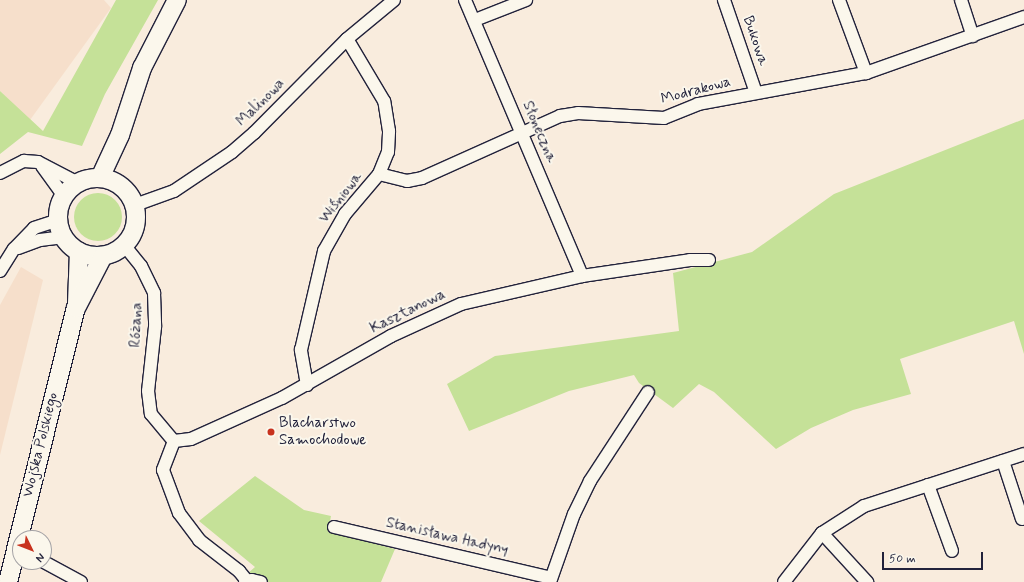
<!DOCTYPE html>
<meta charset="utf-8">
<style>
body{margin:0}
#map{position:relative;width:1024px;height:582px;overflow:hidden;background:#f9ecdd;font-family:Mynerve,sans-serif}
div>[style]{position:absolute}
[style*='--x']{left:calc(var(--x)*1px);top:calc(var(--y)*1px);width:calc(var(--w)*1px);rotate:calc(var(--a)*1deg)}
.built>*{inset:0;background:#f6dfcb}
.green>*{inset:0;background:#c5e198}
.round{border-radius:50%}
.roads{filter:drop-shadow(1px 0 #22223b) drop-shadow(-1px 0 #22223b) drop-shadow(0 1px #22223b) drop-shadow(0 -1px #22223b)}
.street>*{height:12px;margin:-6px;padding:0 6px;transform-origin:6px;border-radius:6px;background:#fbf7ec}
.secondary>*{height:18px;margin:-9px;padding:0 9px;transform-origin:9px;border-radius:9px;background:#fbf7ec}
.secondary>.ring{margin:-9px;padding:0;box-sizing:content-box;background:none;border:18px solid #fbf7ec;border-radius:50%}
.dots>*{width:11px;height:11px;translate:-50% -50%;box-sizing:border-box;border:2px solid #fbf7ec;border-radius:50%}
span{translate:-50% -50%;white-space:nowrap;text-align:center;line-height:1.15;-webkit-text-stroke:4px #fbf7ec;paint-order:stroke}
.street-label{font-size:15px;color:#22223b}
.poi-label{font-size:15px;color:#22223b}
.left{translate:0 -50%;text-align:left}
.north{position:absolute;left:12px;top:530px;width:40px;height:40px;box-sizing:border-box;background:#fbf7ec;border:1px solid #a4a2a5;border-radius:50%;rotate:133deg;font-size:11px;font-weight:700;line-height:16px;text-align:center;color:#22223b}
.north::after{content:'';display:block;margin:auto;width:14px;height:18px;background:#c8321e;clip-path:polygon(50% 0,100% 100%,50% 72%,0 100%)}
.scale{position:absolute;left:882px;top:552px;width:101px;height:18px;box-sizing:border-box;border:2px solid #22223b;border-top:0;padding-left:5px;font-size:12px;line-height:14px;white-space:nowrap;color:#22223b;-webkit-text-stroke:3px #fbf7ec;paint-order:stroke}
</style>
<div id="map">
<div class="built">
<div style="clip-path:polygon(0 0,104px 0,111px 8px,30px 120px,0 91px)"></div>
<div style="clip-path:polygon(21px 267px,43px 280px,0 455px,0 305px)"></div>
</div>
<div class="green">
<div style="clip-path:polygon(116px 0,158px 0,105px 94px,82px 146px,28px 132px,0 154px,0 91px,43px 131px)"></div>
<div style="clip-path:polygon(1024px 119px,1024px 354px,1014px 321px,900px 359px,911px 394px,853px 410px,811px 428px,776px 449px,714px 392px,699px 384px,673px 408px,639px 383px,634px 375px,569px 391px,469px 431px,447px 384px,495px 356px,679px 331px,673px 273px,752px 252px,834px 194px)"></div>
<div class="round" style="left:74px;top:193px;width:48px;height:48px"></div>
<div style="clip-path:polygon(255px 476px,304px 510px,331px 516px,328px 532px,395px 549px,381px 582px,238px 582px,255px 567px,199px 521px)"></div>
</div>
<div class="roads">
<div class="street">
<div style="--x:465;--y:0;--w:300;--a:67"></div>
<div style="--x:724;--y:0;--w:98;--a:71"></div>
<div style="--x:839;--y:0;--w:78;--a:69.7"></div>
<div style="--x:961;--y:0;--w:38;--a:72"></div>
<div style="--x:475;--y:20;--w:55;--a:-21.4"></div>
<div style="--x:42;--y:166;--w:37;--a:54"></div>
<div style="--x:0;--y:173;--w:27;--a:-27"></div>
<div style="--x:24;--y:161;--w:14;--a:4"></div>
<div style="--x:38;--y:162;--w:45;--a:27.7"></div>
<div style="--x:379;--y:174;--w:29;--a:14"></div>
<div style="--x:407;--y:181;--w:15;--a:-11"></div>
<div style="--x:422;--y:178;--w:151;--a:-24.2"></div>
<div style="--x:560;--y:116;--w:18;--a:-9"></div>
<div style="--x:578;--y:113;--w:86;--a:3.3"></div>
<div style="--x:664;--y:118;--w:37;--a:-22"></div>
<div style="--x:698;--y:104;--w:171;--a:-10.5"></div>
<div style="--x:866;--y:73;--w:168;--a:-19.5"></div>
<div style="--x:135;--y:205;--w:41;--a:-19.7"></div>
<div style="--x:174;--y:191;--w:70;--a:-33.9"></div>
<div style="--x:232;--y:152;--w:29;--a:-41"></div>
<div style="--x:254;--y:133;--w:132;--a:-45.3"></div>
<div style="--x:347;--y:39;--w:61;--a:-39.7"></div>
<div style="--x:124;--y:245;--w:27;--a:51"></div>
<div style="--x:141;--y:266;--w:30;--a:64"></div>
<div style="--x:154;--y:293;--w:34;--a:88"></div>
<div style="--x:155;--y:327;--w:64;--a:96.2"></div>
<div style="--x:148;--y:391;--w:23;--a:83"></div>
<div style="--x:151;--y:414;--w:35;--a:50"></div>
<div style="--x:174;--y:441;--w:17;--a:-7"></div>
<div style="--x:191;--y:439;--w:100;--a:-24.3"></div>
<div style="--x:282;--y:398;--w:125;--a:-29.6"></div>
<div style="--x:391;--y:336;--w:77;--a:-24.6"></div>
<div style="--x:461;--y:304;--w:124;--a:-13"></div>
<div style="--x:582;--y:276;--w:109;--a:-8.4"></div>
<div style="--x:690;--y:260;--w:19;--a:0"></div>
<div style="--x:18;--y:248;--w:23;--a:-20"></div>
<div style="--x:40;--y:240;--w:24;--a:-7"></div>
<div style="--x:0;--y:271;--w:26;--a:-58"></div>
<div style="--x:14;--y:249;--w:29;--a:-46"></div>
<div style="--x:34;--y:228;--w:25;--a:-18"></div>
<div style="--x:307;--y:385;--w:36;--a:-100"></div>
<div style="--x:301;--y:350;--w:102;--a:-76.9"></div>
<div style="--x:324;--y:251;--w:43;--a:-60.4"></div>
<div style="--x:345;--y:214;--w:52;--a:-49.6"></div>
<div style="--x:379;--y:174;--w:24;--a:-68"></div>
<div style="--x:388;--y:152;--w:21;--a:-87"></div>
<div style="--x:389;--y:131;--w:30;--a:-99"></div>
<div style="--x:384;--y:101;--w:72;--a:-120.8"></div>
<div style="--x:174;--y:441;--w:31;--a:111"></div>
<div style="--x:163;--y:470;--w:46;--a:69.6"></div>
<div style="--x:179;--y:513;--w:34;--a:53"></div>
<div style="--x:199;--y:540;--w:51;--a:37.8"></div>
<div style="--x:239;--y:571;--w:13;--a:51"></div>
<div style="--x:1003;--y:461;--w:61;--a:71.9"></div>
<div style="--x:928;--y:485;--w:70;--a:70"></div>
<div style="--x:334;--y:527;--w:223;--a:13.2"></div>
<div style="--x:822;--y:533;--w:67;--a:47.4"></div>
<div style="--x:44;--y:562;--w:42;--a:28.4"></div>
<div style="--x:245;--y:582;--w:7;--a:-16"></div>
<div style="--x:252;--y:580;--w:9;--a:13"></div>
<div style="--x:550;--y:582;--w:72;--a:-70.6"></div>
<div style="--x:574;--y:514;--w:37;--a:-64"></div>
<div style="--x:590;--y:481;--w:106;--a:-56.9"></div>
<div style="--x:784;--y:582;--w:62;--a:-52.2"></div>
<div style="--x:822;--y:533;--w:50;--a:-32.7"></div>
<div style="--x:864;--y:506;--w:168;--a:-18"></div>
</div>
<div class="secondary">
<div style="--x:100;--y:178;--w:47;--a:-65.1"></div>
<div style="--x:120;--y:135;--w:71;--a:-71.8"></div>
<div style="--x:142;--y:68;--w:76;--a:-62.8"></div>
<div class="ring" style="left:58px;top:178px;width:60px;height:60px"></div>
<div style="--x:77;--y:303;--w:51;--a:-87.8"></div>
<div style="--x:8;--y:582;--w:282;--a:-76.1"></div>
<div style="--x:76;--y:308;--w:59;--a:-62.6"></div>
</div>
</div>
<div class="dots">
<div style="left:271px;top:432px;background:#c8321e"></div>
</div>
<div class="street-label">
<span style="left:755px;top:41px;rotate:71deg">Bukowa</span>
<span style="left:696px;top:91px;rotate:-15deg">Modrakowa</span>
<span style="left:261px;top:103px;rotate:-45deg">Malinowa</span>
<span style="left:539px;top:132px;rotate:67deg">Słoneczna</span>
<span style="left:341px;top:198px;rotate:-52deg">Wiśniowa</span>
<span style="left:408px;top:312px;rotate:-26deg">Kasztanowa</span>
<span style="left:137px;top:325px;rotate:-87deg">Różana</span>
<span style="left:41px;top:445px;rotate:-76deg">Wojska Polskiego</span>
<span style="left:447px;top:537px;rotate:13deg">Stanisława Hadyny</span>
</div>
<div class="poi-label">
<span class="left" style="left:279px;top:432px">Blacharstwo<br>Samochodowe</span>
</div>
<div class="north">N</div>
<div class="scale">50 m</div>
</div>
